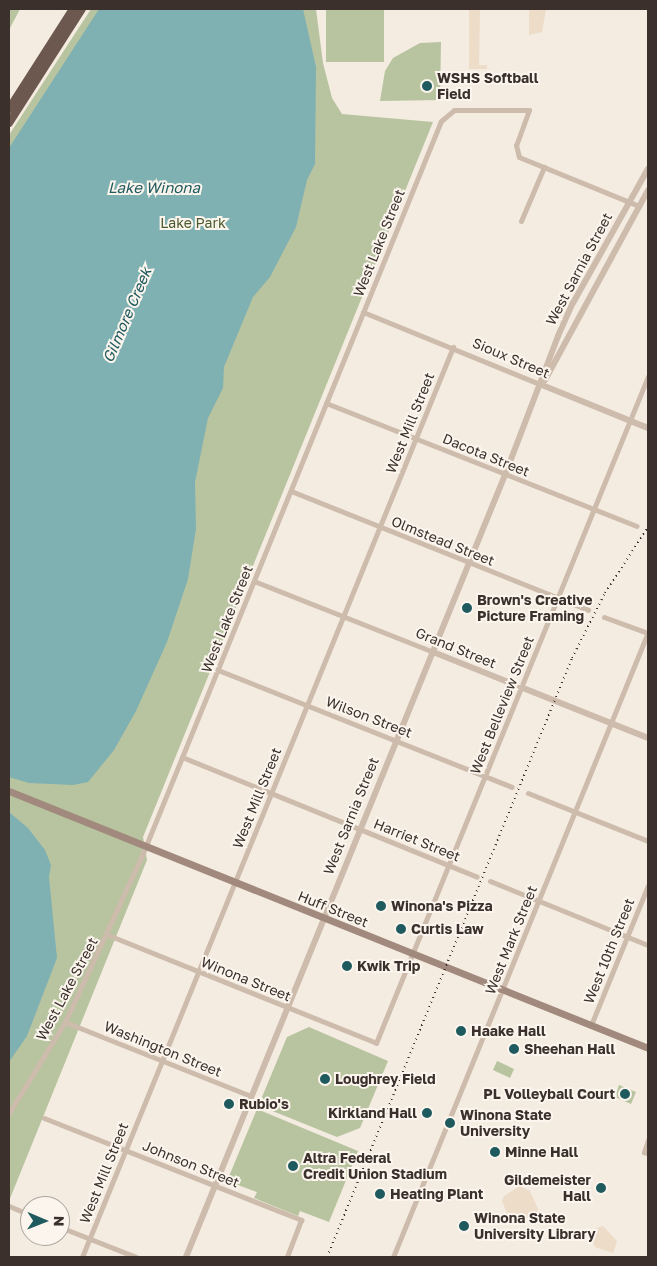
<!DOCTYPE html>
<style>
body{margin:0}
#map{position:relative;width:657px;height:1266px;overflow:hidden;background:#f4ebe1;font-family:"Golos Text",sans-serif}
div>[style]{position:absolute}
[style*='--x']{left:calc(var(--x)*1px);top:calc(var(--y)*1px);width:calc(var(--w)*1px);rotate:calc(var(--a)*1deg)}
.green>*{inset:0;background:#b8c4a0}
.plaza>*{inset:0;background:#ecdcc8}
.water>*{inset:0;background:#7fb0b2}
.minor>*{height:5px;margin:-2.5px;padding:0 2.5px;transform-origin:2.5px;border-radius:2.5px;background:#cdbbac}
.tertiary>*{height:6px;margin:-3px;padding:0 3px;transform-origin:3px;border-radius:3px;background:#cdbbac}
.secondary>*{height:7px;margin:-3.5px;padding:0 3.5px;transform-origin:3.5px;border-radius:3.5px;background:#a18a7d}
.trunk>*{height:8px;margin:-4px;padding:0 4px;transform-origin:4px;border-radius:4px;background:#6c584f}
.rail>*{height:2px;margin-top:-1px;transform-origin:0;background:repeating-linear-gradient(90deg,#3b302b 0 1px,transparent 0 5px)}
.dots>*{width:14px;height:14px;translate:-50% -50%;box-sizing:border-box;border:2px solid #fbf5ee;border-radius:50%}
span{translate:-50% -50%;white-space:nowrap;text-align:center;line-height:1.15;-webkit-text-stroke:4px #fbf5ee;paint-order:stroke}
.poi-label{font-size:14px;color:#3b302b;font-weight:700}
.left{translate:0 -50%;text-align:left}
.right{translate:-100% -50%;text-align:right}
.park-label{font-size:14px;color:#4a5a2e}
.street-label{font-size:14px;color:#3b302b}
.water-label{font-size:15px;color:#1f5a5e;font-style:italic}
.frame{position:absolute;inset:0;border:10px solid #3b302b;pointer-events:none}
.north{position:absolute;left:20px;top:1196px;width:50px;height:50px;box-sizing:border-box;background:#fbf5ee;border:1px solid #aea6a0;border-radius:50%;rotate:91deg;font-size:14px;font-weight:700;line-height:20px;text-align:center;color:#3b302b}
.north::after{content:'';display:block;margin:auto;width:18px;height:22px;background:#1f5a5e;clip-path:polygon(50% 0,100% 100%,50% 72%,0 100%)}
</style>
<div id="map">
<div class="green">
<div style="clip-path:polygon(9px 9px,20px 9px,9px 30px)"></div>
<div style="clip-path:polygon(91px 9px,316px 9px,323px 63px,332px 98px,342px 114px,433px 122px,143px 837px,147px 860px,9px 1201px,9px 135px)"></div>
<div style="clip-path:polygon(326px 9px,384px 9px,384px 62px,326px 62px)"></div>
<div style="clip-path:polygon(441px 42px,440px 100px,380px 101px,385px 71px,393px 58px,420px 43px)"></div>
<div style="clip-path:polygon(309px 1027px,388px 1061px,360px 1128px,337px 1137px,270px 1110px,262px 1097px,287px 1037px)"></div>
<div style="clip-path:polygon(497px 1061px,514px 1069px,510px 1078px,493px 1070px)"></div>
<div style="clip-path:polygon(619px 1085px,636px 1092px,631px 1104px,615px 1097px)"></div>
<div style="clip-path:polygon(257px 1109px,358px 1151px,329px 1222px,300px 1211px,298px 1216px,254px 1198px,257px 1192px,227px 1181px)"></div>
</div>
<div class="plaza">
<div style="clip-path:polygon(469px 9px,480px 9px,479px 65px,487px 65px,487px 69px,469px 69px)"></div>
<div style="clip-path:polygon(529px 9px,546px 9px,542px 32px,529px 35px)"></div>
<div style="clip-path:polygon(520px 1186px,530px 1191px,538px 1209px,536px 1214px,512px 1225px,502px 1201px,504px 1196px)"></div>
<div style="clip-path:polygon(603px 1226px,617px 1241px,613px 1253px,595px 1247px,590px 1236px,592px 1230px)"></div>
</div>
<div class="water">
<div style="clip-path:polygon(99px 9px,303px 9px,316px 67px,315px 164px,307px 180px,296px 227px,270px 277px,253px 297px,224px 367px,223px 388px,208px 418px,195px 482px,196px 529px,188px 579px,167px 642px,136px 711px,114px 750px,88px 782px,73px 785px,29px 783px,9px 777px,9px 148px)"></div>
<div style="clip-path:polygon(9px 812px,28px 828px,45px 850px,51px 865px,49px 877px,57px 958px,27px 1036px,9px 1062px)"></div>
</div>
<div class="minor">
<div style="--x:521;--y:221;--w:59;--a:-66.9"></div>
<div style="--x:363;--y:312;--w:193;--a:22.2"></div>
<div style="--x:326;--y:403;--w:334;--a:21.6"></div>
<div style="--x:291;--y:491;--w:320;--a:21.8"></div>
<div style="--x:254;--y:581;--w:193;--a:21.6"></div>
<div style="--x:604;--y:617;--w:47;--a:20"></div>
<div style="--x:218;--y:670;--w:316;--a:21.7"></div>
<div style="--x:182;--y:757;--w:318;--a:22.1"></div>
<div style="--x:528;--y:793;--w:129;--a:21.8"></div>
<div style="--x:490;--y:881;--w:170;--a:22.1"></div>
<div style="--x:108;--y:935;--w:289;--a:21.9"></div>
<div style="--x:376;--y:1043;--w:720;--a:-67.81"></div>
<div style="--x:65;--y:1022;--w:200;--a:21.7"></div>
<div style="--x:591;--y:1025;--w:151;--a:-67.8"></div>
<div style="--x:9;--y:1113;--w:107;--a:-58.4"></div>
<div style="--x:65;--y:1022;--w:186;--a:-65.2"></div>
<div style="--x:143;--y:853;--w:790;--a:-67.85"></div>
<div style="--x:441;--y:121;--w:17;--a:-40"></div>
<div style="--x:454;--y:110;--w:75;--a:0"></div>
<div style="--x:529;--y:110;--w:37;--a:110"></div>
<div style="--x:516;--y:145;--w:12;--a:76"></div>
<div style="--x:519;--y:157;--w:130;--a:22.2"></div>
<div style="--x:44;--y:1118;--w:277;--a:21.6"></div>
<div style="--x:301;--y:1220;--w:40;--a:111"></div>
<div style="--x:648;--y:1140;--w:13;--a:108"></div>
<div style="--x:644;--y:1152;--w:4;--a:14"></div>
<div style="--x:9;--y:1206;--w:23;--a:23"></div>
<div style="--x:60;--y:1227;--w:82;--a:21.5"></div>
<div style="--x:82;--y:1257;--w:983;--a:-67.82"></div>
<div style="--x:393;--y:1257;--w:675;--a:-67.8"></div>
</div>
<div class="tertiary">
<div style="--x:545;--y:380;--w:216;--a:-61.5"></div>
<div style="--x:542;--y:385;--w:114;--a:22.1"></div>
<div style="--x:433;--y:652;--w:232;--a:21.8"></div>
<div style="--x:186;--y:1257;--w:845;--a:-67.81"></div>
<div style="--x:505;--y:475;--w:149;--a:-69.1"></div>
<div style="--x:558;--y:336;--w:36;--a:-66"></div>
<div style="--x:573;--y:303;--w:154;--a:-60.8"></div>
</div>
<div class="secondary">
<div style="--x:9;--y:791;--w:689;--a:21.91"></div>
</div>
<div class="trunk">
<div style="--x:9;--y:109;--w:119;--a:-57.4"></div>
<div style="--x:9;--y:123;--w:135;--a:-57.4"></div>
</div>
<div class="rail">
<div style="--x:327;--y:1257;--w:647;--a:-67.75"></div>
<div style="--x:572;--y:658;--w:73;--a:-63.1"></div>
<div style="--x:605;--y:593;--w:79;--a:-56.9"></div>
</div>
<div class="dots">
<div style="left:427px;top:86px;background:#1f5a5e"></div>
<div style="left:467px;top:608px;background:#1f5a5e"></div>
<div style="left:381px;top:906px;background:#1f5a5e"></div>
<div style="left:401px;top:929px;background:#1f5a5e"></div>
<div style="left:347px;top:966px;background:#1f5a5e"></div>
<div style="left:461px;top:1031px;background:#1f5a5e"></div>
<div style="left:514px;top:1049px;background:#1f5a5e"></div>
<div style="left:325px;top:1079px;background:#1f5a5e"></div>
<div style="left:625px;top:1094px;background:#1f5a5e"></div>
<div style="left:229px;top:1104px;background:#1f5a5e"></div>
<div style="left:427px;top:1113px;background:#1f5a5e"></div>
<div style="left:450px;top:1123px;background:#1f5a5e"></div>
<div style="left:495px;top:1152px;background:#1f5a5e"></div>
<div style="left:293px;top:1166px;background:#1f5a5e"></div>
<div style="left:601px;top:1188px;background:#1f5a5e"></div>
<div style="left:380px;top:1194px;background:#1f5a5e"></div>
<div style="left:464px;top:1226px;background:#1f5a5e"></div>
</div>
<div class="poi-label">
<span class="left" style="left:437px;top:86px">WSHS Softball<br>Field</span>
<span class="left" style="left:477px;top:608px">Brown's Creative<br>Picture Framing</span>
<span class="left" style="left:391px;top:906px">Winona's Pizza</span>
<span class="left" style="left:411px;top:929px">Curtis Law</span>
<span class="left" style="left:357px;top:966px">Kwik Trip</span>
<span class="left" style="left:471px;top:1031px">Haake Hall</span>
<span class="left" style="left:524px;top:1049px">Sheehan Hall</span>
<span class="left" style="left:335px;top:1079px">Loughrey Field</span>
<span class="right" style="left:615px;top:1094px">PL Volleyball Court</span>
<span class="left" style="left:239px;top:1104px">Rubio's</span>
<span class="right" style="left:417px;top:1113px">Kirkland Hall</span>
<span class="left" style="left:460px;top:1123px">Winona State<br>University</span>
<span class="left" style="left:505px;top:1152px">Minne Hall</span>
<span class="left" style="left:303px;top:1166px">Altra Federal<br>Credit Union Stadium</span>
<span class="right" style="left:591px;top:1188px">Gildemeister<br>Hall</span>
<span class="left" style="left:390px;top:1194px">Heating Plant</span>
<span class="left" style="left:474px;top:1226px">Winona State<br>University Library</span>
</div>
<div class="park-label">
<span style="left:193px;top:223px">Lake Park</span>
</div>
<div class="street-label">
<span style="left:379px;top:243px;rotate:-68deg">West Lake Street</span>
<span style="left:579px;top:269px;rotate:-62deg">West Sarnia Street</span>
<span style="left:511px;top:358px;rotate:23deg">Sioux Street</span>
<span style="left:410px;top:423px;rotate:-68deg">West Mill Street</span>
<span style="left:486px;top:455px;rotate:22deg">Dacota Street</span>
<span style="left:443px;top:541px;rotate:22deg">Olmstead Street</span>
<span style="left:227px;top:619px;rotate:-68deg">West Lake Street</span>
<span style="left:456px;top:648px;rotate:22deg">Grand Street</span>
<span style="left:502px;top:705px;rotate:-68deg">West Belleview Street</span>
<span style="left:369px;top:717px;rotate:21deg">Wilson Street</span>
<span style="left:257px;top:798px;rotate:-68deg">West Mill Street</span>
<span style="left:351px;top:816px;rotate:-68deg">West Sarnia Street</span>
<span style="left:417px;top:840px;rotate:22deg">Harriet Street</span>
<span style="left:333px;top:909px;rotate:22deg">Huff Street</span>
<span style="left:511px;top:940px;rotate:-68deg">West Mark Street</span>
<span style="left:609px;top:951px;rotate:-68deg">West 10th Street</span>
<span style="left:246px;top:979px;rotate:22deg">Winona Street</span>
<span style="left:67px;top:989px;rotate:-62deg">West Lake Street</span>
<span style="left:163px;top:1049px;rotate:22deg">Washington Street</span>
<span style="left:191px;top:1164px;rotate:22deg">Johnson Street</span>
<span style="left:104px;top:1173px;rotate:-68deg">West Mill Street</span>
</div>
<div class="water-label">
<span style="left:154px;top:188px">Lake Winona</span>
<span style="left:127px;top:315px;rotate:-67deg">Gilmore Creek</span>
</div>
<div class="frame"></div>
<div class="north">N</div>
</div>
